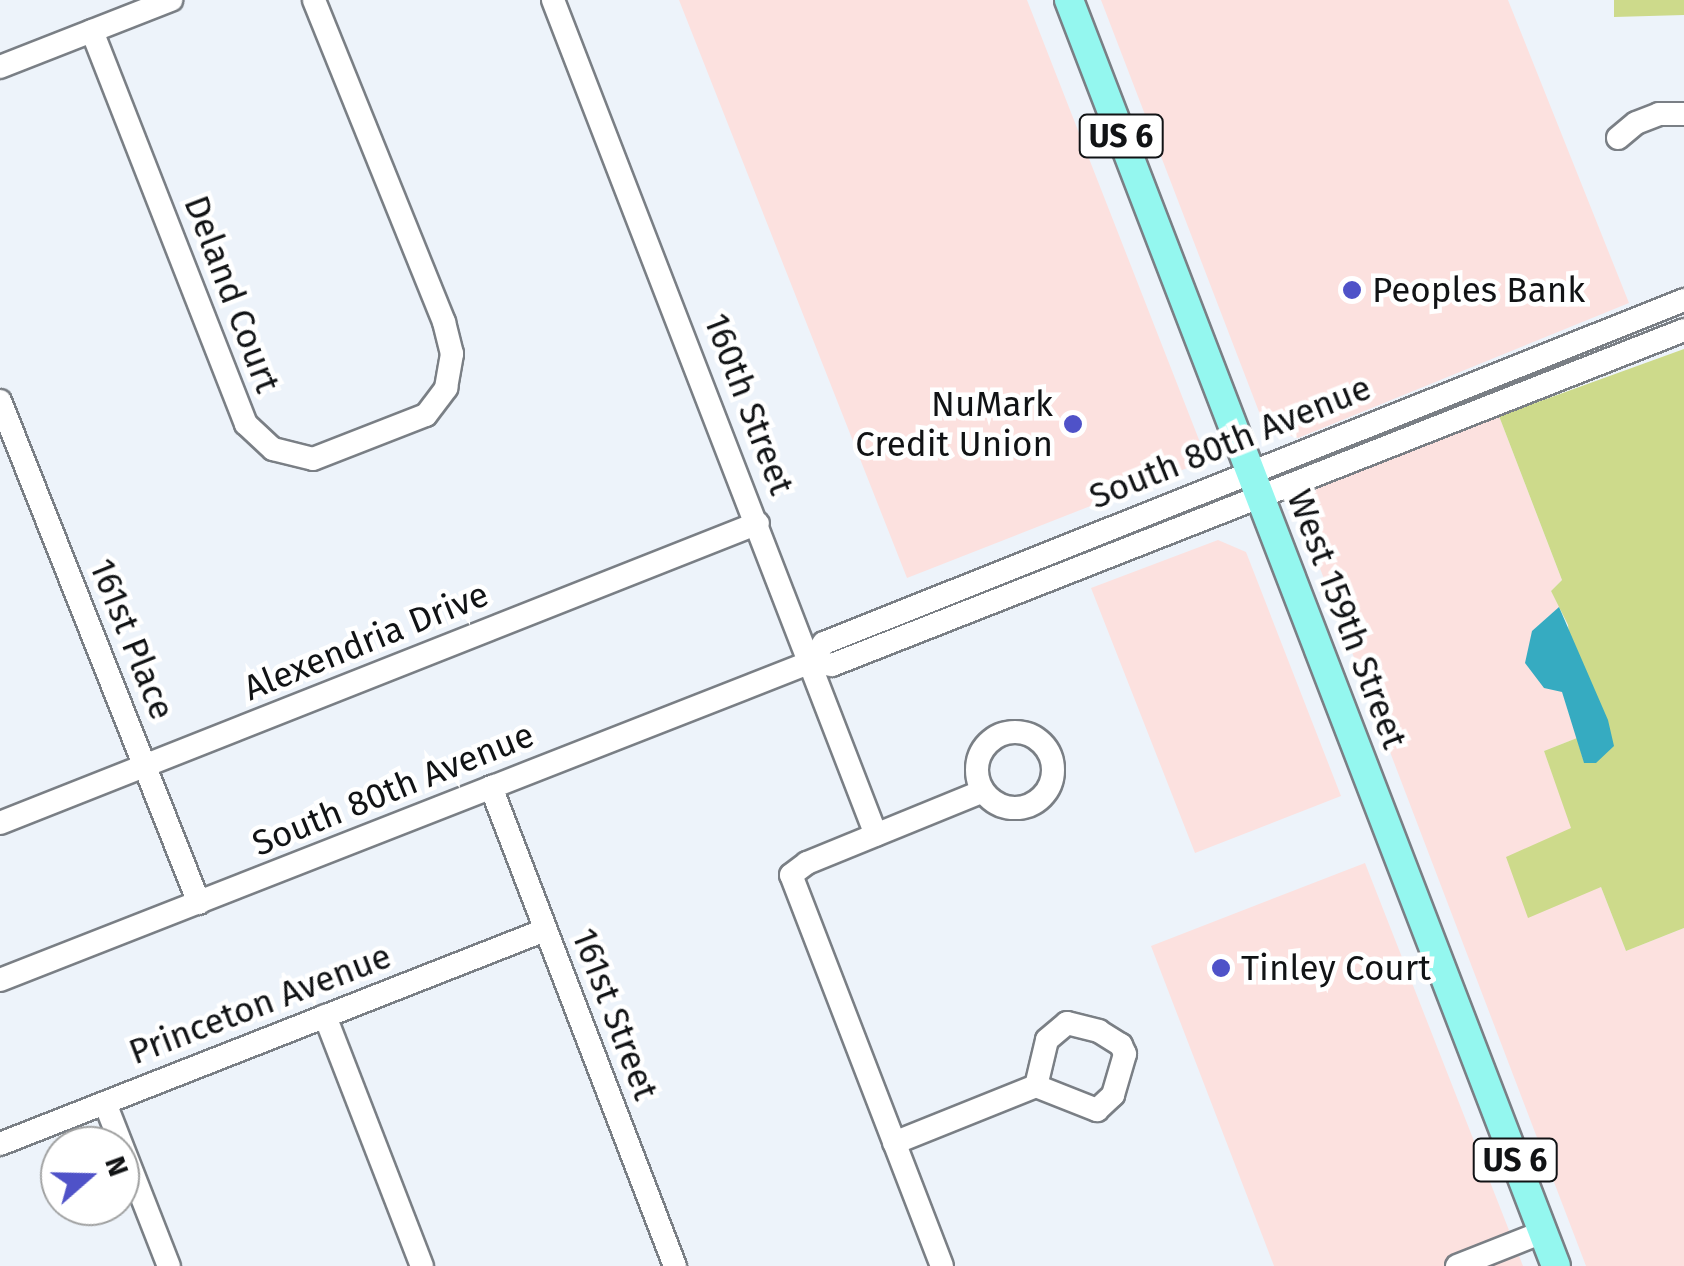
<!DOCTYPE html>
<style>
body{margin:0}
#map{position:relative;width:1684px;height:1266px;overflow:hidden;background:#edf3fa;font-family:"Fira Sans",sans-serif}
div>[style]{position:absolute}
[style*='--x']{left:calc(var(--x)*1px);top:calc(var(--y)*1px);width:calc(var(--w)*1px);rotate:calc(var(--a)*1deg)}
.commercial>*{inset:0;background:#fce1df}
.green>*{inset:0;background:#cdda8b}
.water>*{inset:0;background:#36abc1}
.roads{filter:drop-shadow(2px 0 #7a7f85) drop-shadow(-2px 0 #7a7f85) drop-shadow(0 2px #7a7f85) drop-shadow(0 -2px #7a7f85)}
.minor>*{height:22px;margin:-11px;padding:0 11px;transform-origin:11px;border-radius:11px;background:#fff}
.minor>.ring{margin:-11px;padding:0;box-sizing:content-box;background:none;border:22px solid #fff;border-radius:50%}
.major>*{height:28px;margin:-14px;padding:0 14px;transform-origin:14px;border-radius:14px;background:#94f7ef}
.dots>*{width:28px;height:28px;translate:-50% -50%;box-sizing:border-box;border:5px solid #fff;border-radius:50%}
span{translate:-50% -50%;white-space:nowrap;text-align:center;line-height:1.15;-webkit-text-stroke:9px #fff;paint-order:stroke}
.shield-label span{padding:2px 8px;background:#fff;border:2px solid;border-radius:8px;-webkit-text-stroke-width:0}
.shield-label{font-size:32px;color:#111315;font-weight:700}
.poi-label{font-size:35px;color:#111315}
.left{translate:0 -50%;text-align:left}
.right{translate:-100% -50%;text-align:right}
.street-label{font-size:35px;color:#111315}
.north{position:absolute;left:40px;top:1126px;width:100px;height:100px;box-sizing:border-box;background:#fff;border:2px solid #a0a1a1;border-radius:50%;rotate:70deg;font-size:28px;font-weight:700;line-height:40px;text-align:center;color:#111315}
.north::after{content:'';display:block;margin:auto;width:35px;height:45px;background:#4f52c8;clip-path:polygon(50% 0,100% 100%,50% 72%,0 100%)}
</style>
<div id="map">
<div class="commercial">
<div style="clip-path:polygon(679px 0,1027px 0,1203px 450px,1195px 465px,907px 578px)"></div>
<div style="clip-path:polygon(1101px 0,1508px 0,1629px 303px,1298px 438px,1277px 432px,1261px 417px)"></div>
<div style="clip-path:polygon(1499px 416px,1562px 580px,1551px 591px,1559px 607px,1532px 631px,1562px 692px,1577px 738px,1544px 751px,1572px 828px,1506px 858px,1601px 887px,1626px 951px,1684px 928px,1684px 1266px,1586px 1266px,1305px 529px,1304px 506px,1318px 487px)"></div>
<div style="clip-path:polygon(1218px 540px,1246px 552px,1341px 796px,1195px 853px,1091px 588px)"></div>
<div style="clip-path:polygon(1365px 863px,1523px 1266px,1274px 1266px,1151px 946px)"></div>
</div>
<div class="green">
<div style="clip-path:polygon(1614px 0,1684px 0,1684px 15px,1614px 17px)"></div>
<div style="clip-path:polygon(1684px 349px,1684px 928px,1626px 951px,1601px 887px,1528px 918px,1506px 857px,1571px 828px,1544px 751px,1577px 738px,1584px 762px,1568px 625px,1551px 591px,1562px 580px,1499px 416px)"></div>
</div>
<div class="water">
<div style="clip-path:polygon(1559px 607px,1608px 720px,1614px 746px,1596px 763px,1584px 763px,1562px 692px,1544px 688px,1525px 663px,1532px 631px)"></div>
</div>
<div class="roads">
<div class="minor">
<div style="--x:553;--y:0;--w:895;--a:68.85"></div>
<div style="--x:92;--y:31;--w:422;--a:68.6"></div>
<div style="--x:246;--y:424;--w:37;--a:43"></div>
<div style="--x:273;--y:449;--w:41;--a:14"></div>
<div style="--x:313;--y:459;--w:121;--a:-21.3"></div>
<div style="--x:426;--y:415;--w:34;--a:-53"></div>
<div style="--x:446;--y:388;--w:35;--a:-80"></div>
<div style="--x:452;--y:354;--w:33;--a:-104"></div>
<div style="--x:444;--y:322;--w:347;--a:-112"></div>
<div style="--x:0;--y:67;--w:184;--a:-21.4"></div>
<div style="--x:1618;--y:138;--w:23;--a:-40"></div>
<div style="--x:1636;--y:123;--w:25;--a:-21"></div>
<div style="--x:1659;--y:114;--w:25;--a:0"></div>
<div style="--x:0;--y:401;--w:540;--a:68.38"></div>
<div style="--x:811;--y:662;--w:23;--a:-56"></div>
<div style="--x:824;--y:643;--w:926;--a:-21.74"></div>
<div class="ring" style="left:977px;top:732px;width:54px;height:54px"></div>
<div style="--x:491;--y:787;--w:513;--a:68.99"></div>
<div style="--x:0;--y:823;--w:815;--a:-21.59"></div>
<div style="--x:0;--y:980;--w:871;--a:-21.41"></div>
<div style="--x:811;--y:662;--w:21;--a:8"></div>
<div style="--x:832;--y:665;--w:915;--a:-21.46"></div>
<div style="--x:325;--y:1016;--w:268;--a:68.8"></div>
<div style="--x:105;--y:1103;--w:175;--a:68.6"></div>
<div style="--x:894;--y:1143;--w:153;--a:-21.9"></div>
<div style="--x:1036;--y:1086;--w:66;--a:21.5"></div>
<div style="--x:1097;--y:1110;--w:22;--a:-43"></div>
<div style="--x:1113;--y:1095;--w:43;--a:-73.7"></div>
<div style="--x:1125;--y:1054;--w:10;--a:-114"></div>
<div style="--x:1121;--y:1045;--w:26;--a:-148"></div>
<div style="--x:1099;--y:1031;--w:33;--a:-166"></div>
<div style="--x:1067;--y:1023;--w:26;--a:140"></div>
<div style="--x:1047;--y:1040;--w:47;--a:103.4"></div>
<div style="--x:0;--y:1144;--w:586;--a:-21.44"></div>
<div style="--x:942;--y:1266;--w:419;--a:-111.1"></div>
<div style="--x:791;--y:875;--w:20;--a:-37"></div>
<div style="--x:807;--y:863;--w:190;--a:-22.2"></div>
<div style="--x:1457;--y:1266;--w:92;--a:-21.6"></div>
</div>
<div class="major">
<div style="--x:1069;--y:0;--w:1356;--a:68.96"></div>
</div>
</div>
<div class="dots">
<div style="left:1352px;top:290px;background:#4f52c8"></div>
<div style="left:1073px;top:424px;background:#4f52c8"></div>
<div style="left:1221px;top:968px;background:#4f52c8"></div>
</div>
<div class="shield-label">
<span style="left:1121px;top:136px">US 6</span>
<span style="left:1515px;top:1160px">US 6</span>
</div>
<div class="poi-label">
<span class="left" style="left:1372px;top:290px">Peoples Bank</span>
<span class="right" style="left:1053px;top:424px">NuMark<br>Credit Union</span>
<span class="left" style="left:1241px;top:968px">Tinley Court</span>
</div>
<div class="street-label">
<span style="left:232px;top:294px;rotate:69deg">Deland Court</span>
<span style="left:749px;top:404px;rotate:69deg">160th Street</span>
<span style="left:1230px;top:442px;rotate:-22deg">South 80th Avenue</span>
<span style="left:1347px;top:619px;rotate:69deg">West 159th Street</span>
<span style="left:132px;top:639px;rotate:68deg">161st Place</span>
<span style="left:366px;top:641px;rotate:-22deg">Alexendria Drive</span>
<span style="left:393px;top:789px;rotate:-22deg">South 80th Avenue</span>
<span style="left:260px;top:1004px;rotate:-21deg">Princeton Avenue</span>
<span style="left:615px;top:1014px;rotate:69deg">161st Street</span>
</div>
<div class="north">N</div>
</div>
